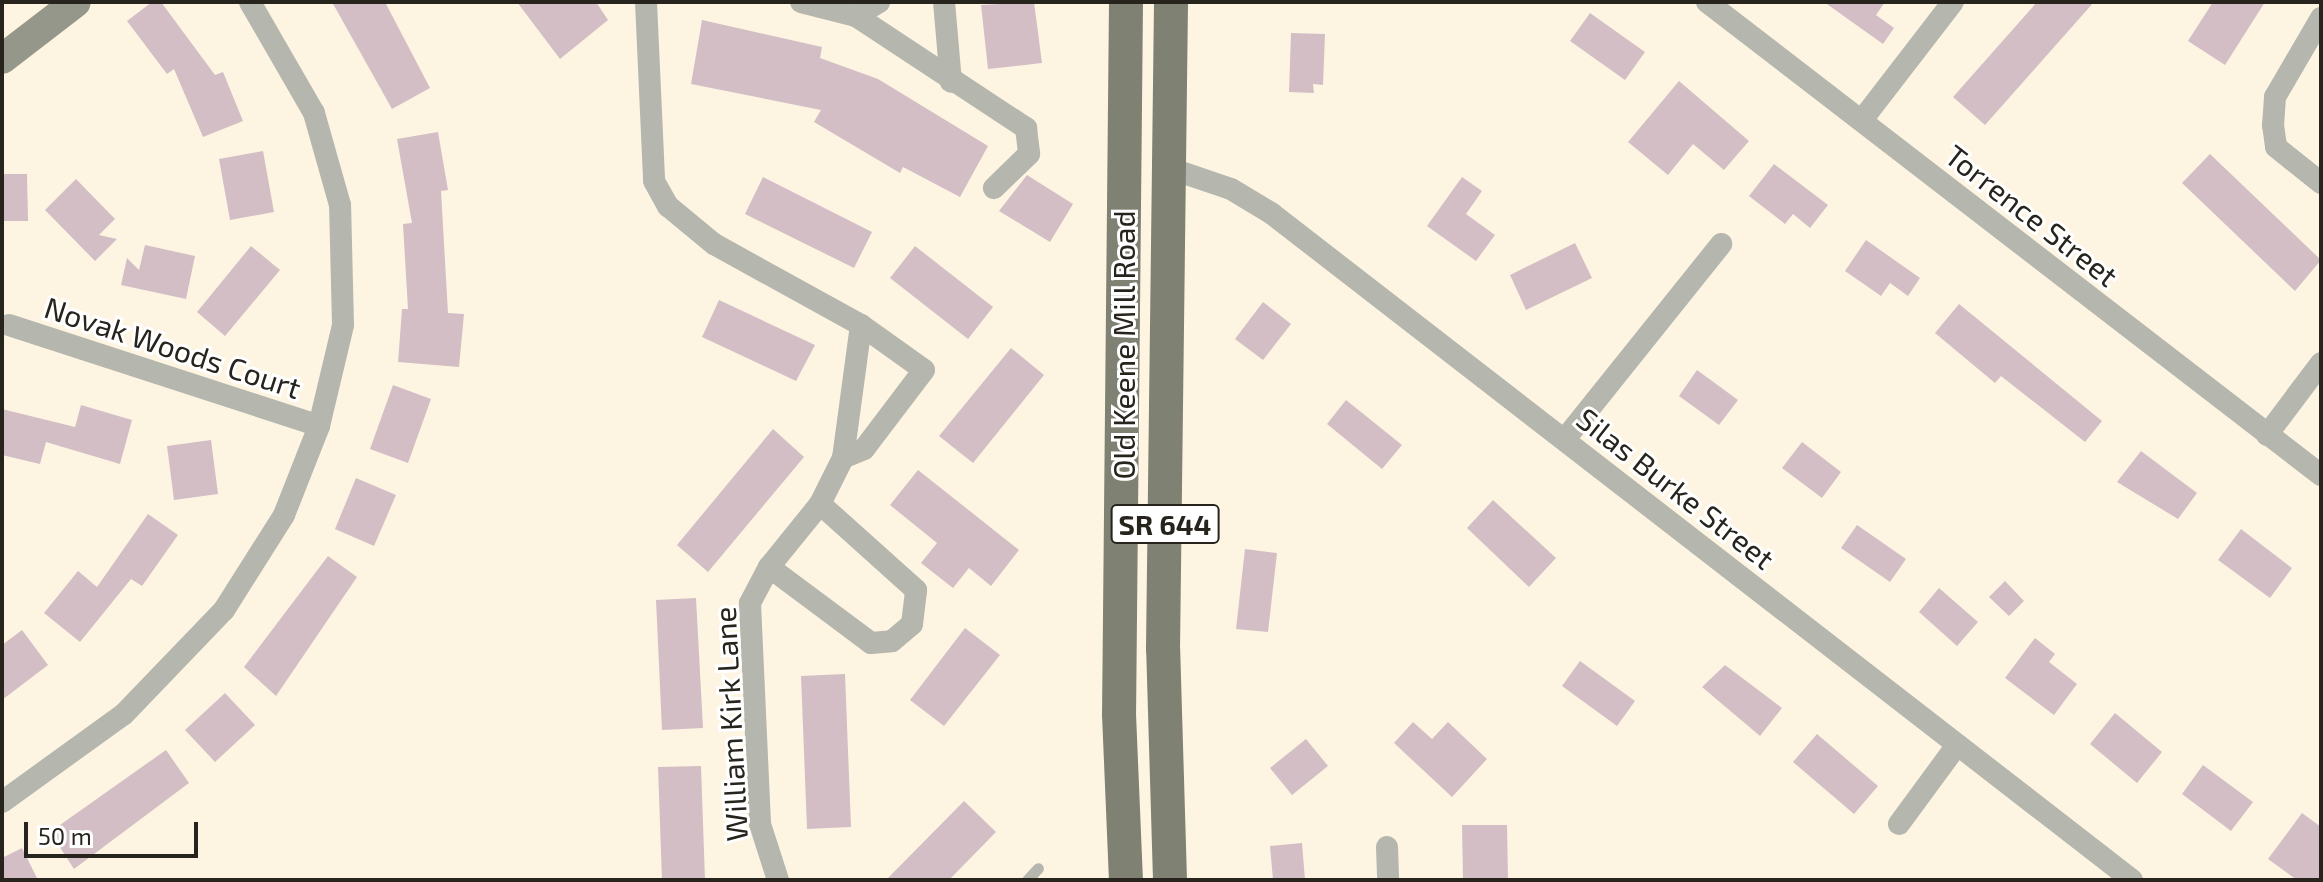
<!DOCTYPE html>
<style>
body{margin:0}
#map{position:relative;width:2323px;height:882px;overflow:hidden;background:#fdf5e2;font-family:"Exo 2",sans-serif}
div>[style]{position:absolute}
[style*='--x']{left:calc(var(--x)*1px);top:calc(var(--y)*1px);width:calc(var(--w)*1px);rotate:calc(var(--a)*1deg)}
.building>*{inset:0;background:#d3bec6}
.service>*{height:11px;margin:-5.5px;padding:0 5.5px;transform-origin:5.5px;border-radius:5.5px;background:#b5b6ae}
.minor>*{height:22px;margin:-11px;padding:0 11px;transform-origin:11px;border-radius:11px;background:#b5b6ae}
.secondary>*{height:30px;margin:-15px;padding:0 15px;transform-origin:15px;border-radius:15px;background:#96978b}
.primary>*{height:34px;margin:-17px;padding:0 17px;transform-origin:17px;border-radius:17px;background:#7f8172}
span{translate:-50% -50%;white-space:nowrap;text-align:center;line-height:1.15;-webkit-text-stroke:6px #fff;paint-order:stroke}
.shield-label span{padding:2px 6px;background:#fff;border:2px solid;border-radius:6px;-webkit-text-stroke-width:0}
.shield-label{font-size:28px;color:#26241d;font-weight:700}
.street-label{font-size:30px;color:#26241d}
.frame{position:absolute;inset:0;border:4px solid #26241d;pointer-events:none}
.scale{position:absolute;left:24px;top:822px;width:174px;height:36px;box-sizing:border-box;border:4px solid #26241d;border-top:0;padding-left:10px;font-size:24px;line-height:28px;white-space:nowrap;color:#26241d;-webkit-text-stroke:6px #fff;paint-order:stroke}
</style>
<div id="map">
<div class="building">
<div style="clip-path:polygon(152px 2px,161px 2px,215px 75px,223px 72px,243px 121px,203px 137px,174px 69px,167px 74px,127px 21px)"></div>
<div style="clip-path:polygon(332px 2px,385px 2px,430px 88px,392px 109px)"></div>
<div style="clip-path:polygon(517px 2px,596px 2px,608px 20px,560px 59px)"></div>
<div style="clip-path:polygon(1034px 2px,1042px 63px,988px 69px,981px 5px)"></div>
<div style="clip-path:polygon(1824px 2px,1885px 2px,1876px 15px,1894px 28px,1883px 44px)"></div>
<div style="clip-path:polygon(2037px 2px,2094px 2px,1985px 125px,1953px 97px)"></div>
<div style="clip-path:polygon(2213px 2px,2265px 2px,2225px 65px,2188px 41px)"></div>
<div style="clip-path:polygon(1590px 13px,1645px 52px,1625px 80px,1570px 41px)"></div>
<div style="clip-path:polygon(702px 20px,822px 47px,820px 58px,878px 79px,988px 146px,960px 197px,903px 167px,900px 173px,814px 122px,821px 110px,691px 84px)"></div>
<div style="clip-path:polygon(1291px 33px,1325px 34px,1323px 85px,1313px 84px,1314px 93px,1289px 92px)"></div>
<div style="clip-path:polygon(1679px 81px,1749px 141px,1724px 170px,1693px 144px,1668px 175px,1628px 142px)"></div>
<div style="clip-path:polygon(438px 132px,448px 190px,441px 191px,448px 313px,464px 314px,459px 367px,398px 362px,402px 309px,408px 309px,403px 224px,412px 223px,397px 139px)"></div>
<div style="clip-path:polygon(263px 151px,274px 212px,230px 220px,219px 159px)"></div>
<div style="clip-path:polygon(2210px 154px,2321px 260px,2295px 291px,2182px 183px)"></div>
<div style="clip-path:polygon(1774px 164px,1828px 205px,1810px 228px,1793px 214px,1785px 224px,1749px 196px)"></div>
<div style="clip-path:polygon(2px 174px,27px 174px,28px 221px,2px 221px)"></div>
<div style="clip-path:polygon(1027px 175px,1073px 204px,1050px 242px,999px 211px)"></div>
<div style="clip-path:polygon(763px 177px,872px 232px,854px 268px,745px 214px)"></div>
<div style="clip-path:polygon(1462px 177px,1482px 191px,1466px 214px,1495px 235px,1476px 261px,1427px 226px)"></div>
<div style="clip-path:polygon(76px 179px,115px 219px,99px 235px,117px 239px,95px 261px,45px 210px)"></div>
<div style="clip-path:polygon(1866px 240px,1920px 278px,1908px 296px,1890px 283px,1881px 296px,1845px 271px)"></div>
<div style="clip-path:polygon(1575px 243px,1592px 278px,1526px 310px,1510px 275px)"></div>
<div style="clip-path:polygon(145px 245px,195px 256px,186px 299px,121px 285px,127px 258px,139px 270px)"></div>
<div style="clip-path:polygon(251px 246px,280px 270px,225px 336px,197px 312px)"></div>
<div style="clip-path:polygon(915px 246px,993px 307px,968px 339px,890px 278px)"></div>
<div style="clip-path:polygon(719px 300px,815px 345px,796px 381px,702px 337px)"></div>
<div style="clip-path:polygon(1263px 302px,1291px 324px,1263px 360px,1235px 339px)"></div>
<div style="clip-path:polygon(1959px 304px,2102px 421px,2085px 442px,2001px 376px,1995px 383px,1935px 333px)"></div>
<div style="clip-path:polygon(1011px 348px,1044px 375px,973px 463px,939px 436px)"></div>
<div style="clip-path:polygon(1697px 370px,1738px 400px,1719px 425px,1679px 396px)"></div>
<div style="clip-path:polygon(393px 385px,431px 399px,408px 463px,370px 449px)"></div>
<div style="clip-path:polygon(1346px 400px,1402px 445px,1382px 469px,1327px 424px)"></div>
<div style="clip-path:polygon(81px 405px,132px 420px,120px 464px,46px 442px,40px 464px,2px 455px,2px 409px,75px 427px)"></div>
<div style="clip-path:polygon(773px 429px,804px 457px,708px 572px,677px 545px)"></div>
<div style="clip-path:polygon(211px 440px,218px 494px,174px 500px,167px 446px)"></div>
<div style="clip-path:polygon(1802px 442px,1841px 472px,1822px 498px,1782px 468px)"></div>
<div style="clip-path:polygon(2141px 451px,2197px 493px,2178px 519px,2117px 482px)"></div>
<div style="clip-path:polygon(918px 470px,1019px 550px,991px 586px,969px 568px,953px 588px,921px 563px,937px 543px,890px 505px)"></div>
<div style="clip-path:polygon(356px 478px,396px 495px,374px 546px,335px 529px)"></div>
<div style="clip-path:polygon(1493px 500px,1556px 558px,1529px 587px,1467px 528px)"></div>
<div style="clip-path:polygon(148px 514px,178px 535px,142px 586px,131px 579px,80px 642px,44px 613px,78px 571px,97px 587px)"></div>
<div style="clip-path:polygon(1857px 525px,1906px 559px,1890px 582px,1841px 548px)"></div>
<div style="clip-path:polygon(2241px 529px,2292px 568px,2270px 598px,2218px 560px)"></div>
<div style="clip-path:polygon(1245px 549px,1277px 553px,1268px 632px,1236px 629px)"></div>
<div style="clip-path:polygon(328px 556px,357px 577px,276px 696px,244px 667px)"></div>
<div style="clip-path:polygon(2005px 581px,2024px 601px,2009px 616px,1989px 597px)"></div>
<div style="clip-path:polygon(1939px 588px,1978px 622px,1957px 646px,1919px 612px)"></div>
<div style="clip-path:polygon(696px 598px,703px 728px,662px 730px,656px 600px)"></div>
<div style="clip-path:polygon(965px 628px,1000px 655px,944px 726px,910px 700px)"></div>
<div style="clip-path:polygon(22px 630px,48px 665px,2px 700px,2px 645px)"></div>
<div style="clip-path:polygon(2035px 638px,2055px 654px,2049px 662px,2077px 684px,2054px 715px,2005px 678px)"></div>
<div style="clip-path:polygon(1580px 661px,1635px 701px,1617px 726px,1562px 686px)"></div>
<div style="clip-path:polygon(1725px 665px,1782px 708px,1760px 736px,1702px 687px)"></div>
<div style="clip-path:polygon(845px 674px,851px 827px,807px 829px,801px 676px)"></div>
<div style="clip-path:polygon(225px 693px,255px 725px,215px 762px,185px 730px)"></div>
<div style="clip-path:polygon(2115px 713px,2162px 752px,2137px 783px,2090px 744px)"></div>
<div style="clip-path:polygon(1413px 722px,1432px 739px,1448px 722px,1487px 759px,1452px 797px,1394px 743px)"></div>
<div style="clip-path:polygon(1817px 734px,1878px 786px,1854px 814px,1793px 762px)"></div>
<div style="clip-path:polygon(1306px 739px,1328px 766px,1292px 795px,1270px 768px)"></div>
<div style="clip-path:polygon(166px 750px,189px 783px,74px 869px,50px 832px)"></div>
<div style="clip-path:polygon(2203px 765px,2253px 802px,2231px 831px,2182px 794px)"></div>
<div style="clip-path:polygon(701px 766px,705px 880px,662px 880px,658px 767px)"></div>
<div style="clip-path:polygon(964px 801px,996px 832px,949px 880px,886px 880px)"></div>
<div style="clip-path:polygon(2302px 813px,2321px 827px,2321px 880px,2297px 880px,2268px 859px)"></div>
<div style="clip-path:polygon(1462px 825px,1507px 825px,1508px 880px,1463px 880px)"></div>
<div style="clip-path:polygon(1302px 843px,1305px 880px,1273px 880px,1270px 846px)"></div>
<div style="clip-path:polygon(22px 848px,38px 880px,2px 880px,2px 858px)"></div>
</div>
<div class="service">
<div style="--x:1027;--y:880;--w:16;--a:-47"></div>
</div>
<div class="minor">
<div style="--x:646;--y:2;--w:179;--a:87.4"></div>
<div style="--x:654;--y:181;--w:29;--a:61"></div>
<div style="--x:668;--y:206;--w:60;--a:39.6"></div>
<div style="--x:714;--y:244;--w:168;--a:28.9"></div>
<div style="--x:861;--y:325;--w:77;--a:35.5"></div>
<div style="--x:924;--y:370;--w:99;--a:127.2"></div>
<div style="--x:864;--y:449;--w:23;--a:157"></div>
<div style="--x:843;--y:458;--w:51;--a:116.6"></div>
<div style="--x:820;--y:504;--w:81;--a:129"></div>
<div style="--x:769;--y:567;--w:127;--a:36.7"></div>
<div style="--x:871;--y:643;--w:21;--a:-5"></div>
<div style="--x:892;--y:641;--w:26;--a:-40"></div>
<div style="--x:912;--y:624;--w:34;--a:-83"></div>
<div style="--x:916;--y:590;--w:129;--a:-138.1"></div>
<div style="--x:801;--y:2;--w:57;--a:14.3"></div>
<div style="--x:856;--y:16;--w:27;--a:-31"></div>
<div style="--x:944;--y:2;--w:80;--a:85"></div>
<div style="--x:1707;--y:2;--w:775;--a:37.61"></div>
<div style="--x:856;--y:16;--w:204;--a:33.4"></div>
<div style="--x:1026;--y:128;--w:26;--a:83"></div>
<div style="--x:1029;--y:154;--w:49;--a:135.8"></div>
<div style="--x:2321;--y:18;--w:91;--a:120.2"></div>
<div style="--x:2275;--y:97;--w:28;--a:94"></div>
<div style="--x:2273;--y:125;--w:22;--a:82"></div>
<div style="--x:2276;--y:147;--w:58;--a:38.7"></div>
<div style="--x:1862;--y:120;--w:149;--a:-52.4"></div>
<div style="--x:1169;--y:168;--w:65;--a:18.7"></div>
<div style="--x:1231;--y:189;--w:47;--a:31"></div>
<div style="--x:1271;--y:213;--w:1089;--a:37.76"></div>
<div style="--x:9;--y:325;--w:326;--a:18"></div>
<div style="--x:2267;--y:435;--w:90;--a:-53.1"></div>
<div style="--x:1565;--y:439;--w:250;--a:-51.3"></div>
<div style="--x:843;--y:458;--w:134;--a:-82.3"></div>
<div style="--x:769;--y:567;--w:41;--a:117.8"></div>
<div style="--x:750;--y:603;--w:221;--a:87.4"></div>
<div style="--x:760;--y:824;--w:59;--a:72.2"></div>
<div style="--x:2;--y:802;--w:150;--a:-35.8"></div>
<div style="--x:124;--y:714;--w:144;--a:-46.1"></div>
<div style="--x:224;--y:610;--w:112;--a:-57.7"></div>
<div style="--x:284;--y:515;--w:96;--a:-68.5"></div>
<div style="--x:319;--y:426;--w:104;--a:-76.6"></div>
<div style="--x:343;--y:325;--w:120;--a:-91.4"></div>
<div style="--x:340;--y:205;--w:96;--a:-105.8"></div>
<div style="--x:314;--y:113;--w:128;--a:-120"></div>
<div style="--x:1899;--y:824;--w:98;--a:-53.7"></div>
<div style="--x:1387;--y:847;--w:33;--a:88"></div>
</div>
<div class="secondary">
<div style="--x:2;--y:59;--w:93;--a:-37.6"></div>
</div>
<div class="primary">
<div style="--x:1126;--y:2;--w:712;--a:90.56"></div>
<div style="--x:1119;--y:714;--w:166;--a:87.6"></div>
<div style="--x:1170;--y:880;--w:231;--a:-91.7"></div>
<div style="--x:1163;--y:649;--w:647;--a:-89.29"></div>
</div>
<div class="shield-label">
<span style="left:1165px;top:524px">SR 644</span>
</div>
<div class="street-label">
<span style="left:2032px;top:215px;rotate:38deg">Torrence Street</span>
<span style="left:1123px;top:345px;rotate:-90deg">Old Keene Mill Road</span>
<span style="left:173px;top:347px;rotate:18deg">Novak Woods Court</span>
<span style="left:1676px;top:488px;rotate:38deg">Silas Burke Street</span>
<span style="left:730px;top:724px;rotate:-93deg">William Kirk Lane</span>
</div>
<div class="frame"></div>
<div class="scale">50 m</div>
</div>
